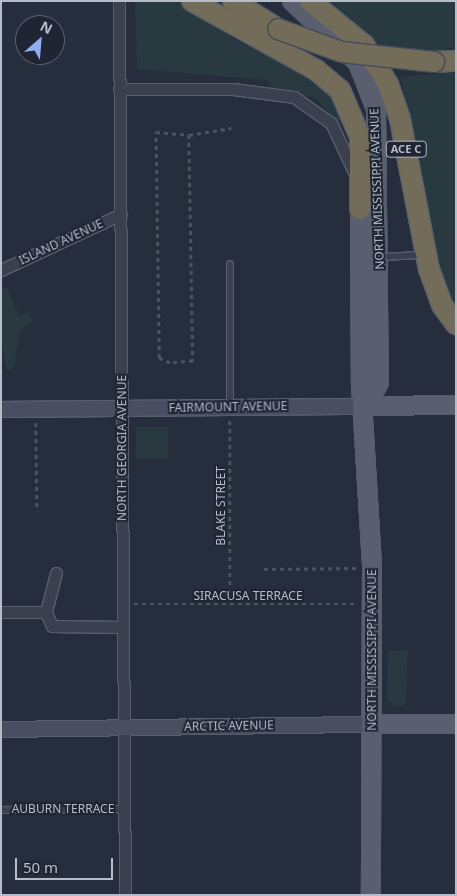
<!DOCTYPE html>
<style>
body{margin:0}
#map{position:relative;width:457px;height:896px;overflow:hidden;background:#262e3e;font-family:"Noto Sans",sans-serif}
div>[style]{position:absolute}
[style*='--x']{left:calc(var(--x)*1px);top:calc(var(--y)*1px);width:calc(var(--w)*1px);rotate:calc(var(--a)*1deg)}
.green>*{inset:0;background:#283a3f}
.path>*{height:2.5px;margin-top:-1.25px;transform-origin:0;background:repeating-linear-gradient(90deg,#46575c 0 4px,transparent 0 8px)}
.roads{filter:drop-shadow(1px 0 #585e6c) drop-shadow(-1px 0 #585e6c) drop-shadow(0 1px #585e6c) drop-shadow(0 -1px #585e6c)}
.lane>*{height:5.5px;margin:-2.75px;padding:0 2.75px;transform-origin:2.75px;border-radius:2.75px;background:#3a404e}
.street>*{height:11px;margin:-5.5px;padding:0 5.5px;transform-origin:5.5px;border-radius:5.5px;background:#3a404e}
.secondary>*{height:15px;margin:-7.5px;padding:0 7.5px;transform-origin:7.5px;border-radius:7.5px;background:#494f61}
.primary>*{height:18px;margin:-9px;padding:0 9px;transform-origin:9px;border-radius:9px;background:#595f6e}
.highway>*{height:20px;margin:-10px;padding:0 10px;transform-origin:10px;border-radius:10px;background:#736c58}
.bridges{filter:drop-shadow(1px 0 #454b59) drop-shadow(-1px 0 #454b59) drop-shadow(0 1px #454b59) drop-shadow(0 -1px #454b59)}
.highway-bridge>*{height:20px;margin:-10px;padding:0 10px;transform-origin:10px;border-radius:10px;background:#736c58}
span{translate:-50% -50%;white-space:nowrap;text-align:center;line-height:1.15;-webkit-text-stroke:4px #1f2533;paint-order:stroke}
.shield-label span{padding:1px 4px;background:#1f2533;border:1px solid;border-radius:4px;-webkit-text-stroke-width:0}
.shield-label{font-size:11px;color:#b7bcc9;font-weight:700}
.street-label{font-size:12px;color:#b7bcc9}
.frame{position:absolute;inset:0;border:2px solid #b7bcc9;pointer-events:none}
.north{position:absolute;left:15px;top:15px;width:50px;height:50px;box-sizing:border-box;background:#1f2533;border:1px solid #5c616f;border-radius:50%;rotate:27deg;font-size:14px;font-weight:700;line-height:20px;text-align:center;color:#b7bcc9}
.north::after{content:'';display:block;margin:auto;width:18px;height:22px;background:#93adf1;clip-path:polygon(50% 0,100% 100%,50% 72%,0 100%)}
.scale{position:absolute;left:15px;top:858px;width:98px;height:22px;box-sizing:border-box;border:2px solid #b7bcc9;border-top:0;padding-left:6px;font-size:15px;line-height:18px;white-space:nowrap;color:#b7bcc9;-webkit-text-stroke:4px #1f2533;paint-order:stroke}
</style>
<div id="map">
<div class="green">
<div style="clip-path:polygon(135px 1px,178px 1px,234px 39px,315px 78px,335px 97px,345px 129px,315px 98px,270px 87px,269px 80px,137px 69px)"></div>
<div style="clip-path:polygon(328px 1px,456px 1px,456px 47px,434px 51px,378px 47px)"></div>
<div style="clip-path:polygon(456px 72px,456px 305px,438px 274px,401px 77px)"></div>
<div style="clip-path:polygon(7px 288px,19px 316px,29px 311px,33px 322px,19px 331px,14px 369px,6px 369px,1px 333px,1px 290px)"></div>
<div style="clip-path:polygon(136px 427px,168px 427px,168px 458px,136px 459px)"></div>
<div style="clip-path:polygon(408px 650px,406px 705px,394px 706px,387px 698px,388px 651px)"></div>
</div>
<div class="path">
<div style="--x:189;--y:135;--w:226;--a:89"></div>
<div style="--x:193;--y:361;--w:23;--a:175"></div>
<div style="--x:170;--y:363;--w:12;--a:-156"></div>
<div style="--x:159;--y:358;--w:226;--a:-90.8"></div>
<div style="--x:156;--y:132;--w:33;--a:5"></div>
<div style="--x:189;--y:135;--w:43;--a:-9.5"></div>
<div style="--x:230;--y:421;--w:184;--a:90"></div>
<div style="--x:36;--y:423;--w:88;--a:89.3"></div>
<div style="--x:264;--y:569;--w:94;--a:-0.6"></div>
<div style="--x:134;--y:604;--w:222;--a:0"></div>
</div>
<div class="roads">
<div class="lane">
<div style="--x:380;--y:257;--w:43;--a:-2.7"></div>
<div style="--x:230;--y:405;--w:140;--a:-90"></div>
<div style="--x:1;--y:810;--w:125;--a:-0.5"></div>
</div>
<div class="street">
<div style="--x:119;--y:1;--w:894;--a:89.62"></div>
<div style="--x:119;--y:89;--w:114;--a:0"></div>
<div style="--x:233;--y:89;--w:62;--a:7.5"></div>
<div style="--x:294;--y:97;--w:45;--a:35.1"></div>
<div style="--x:331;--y:123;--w:54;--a:64.9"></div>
<div style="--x:1;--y:270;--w:132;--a:-25"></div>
<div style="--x:56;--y:573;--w:40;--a:104.4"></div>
<div style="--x:46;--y:612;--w:15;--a:67"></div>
<div style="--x:52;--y:626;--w:71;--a:0.8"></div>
<div style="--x:1;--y:612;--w:45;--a:0"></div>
</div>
<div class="secondary">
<div style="--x:1;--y:409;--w:365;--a:-0.5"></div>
<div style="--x:1;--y:729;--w:370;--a:-0.8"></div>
</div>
<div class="primary">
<div style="--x:292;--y:1;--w:91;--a:43.2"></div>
<div style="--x:358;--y:63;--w:49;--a:68.6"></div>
<div style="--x:376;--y:109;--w:274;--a:89.4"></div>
<div style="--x:379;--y:383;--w:26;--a:119"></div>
<div style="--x:360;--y:209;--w:176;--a:89.7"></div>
<div style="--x:361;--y:385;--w:182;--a:86.5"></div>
<div style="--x:372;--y:567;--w:328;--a:90.2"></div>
<div style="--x:366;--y:406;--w:90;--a:-0.6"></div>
<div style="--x:371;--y:724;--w:85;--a:0"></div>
</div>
<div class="highway">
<div style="--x:192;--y:1;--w:142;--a:29.1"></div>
<div style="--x:316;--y:70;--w:31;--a:40"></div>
<div style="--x:340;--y:90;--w:51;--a:66.9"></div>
<div style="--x:360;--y:137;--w:72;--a:90"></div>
<div style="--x:233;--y:1;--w:53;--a:31.9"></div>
<div style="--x:310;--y:1;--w:70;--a:39.2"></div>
<div style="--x:364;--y:45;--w:46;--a:58.4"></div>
<div style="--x:388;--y:84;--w:37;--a:71"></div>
<div style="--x:400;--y:119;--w:153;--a:79.1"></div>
<div style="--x:429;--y:269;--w:38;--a:70"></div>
<div style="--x:442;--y:305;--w:24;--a:54"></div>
<div style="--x:434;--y:62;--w:22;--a:-3"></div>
</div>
</div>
<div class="bridges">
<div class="highway-bridge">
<div style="--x:278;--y:29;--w:68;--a:19.8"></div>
<div style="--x:342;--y:52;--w:93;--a:6.2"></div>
</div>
</div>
<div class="shield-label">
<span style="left:406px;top:149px">ACE C</span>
</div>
<div class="street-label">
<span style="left:377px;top:189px;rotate:-92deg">NORTH MISSISSIPPI AVENUE</span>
<span style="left:61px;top:242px;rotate:-25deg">ISLAND AVENUE</span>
<span style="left:228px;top:407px;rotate:-1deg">FAIRMOUNT AVENUE</span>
<span style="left:122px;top:448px;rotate:-90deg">NORTH GEORGIA AVENUE</span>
<span style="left:221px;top:506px;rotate:-90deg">BLAKE STREET</span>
<span style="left:248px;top:596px">SIRACUSA TERRACE</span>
<span style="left:372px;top:650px;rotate:-90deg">NORTH MISSISSIPPI AVENUE</span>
<span style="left:229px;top:726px;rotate:-1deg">ARCTIC AVENUE</span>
<span style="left:63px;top:809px">AUBURN TERRACE</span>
</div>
<div class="frame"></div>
<div class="north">N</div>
<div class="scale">50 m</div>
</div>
